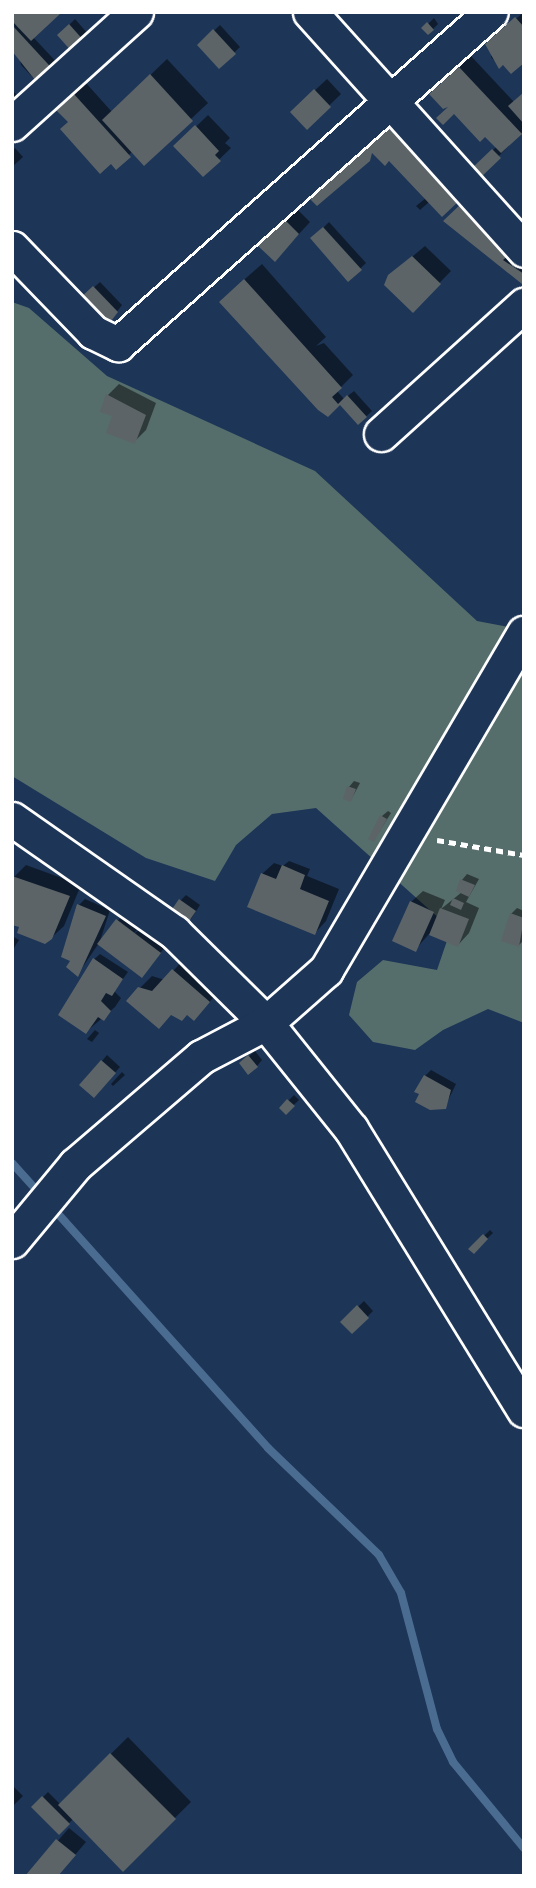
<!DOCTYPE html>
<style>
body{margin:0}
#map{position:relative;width:536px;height:1888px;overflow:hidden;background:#1d3557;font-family:Mynerve,sans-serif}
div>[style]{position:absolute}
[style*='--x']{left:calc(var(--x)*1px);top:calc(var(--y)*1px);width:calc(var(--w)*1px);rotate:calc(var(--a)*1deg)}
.green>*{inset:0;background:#556e6b}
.shadow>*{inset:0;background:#0007}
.stream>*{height:8px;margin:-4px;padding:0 4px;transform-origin:4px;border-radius:4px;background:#4b6c91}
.building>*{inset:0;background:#5c6468}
.path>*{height:4.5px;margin-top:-2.25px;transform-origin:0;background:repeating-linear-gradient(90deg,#fff 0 7px,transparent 0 12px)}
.roads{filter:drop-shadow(2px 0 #fff) drop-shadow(-2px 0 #fff) drop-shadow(0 2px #fff) drop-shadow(0 -2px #fff)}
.minor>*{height:33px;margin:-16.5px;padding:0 16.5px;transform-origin:16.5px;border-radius:16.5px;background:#1d3557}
span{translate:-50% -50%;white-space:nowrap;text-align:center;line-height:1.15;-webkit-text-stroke:5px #1d3557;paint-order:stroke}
.frame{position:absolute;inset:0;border:14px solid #fff;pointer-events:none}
</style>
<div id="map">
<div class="green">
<div style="clip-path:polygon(12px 302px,29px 308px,107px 376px,315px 471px,477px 621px,524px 630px,524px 1023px,488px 1009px,443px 1030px,415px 1050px,373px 1042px,349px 1015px,357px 982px,383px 960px,437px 970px,451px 929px,316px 808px,272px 814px,236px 845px,215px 881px,146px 858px,12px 776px)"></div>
</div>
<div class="shadow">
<div style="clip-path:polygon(12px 12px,60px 12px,33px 37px,63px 69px,43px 88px,21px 65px)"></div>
<div style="clip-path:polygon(524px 12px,524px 61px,499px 66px,491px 57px,499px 33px)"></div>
<div style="clip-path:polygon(434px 18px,438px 24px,433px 29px,424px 28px)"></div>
<div style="clip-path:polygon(75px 19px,89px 35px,74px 51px,59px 35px)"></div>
<div style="clip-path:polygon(220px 25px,240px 47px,219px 67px,199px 45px)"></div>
<div style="clip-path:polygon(471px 56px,514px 102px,524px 93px,524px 130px,479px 177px,473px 170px,497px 146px,450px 107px,443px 83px)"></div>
<div style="clip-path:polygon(167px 59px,208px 103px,144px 163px,133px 151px,116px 167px,70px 122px,69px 98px,86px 83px,112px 112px)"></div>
<div style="clip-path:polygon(327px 79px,341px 94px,307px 127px,292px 112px)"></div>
<div style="clip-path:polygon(12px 90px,17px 95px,12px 101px)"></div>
<div style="clip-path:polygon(208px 115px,230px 138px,225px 143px,231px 148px,203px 175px,176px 146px)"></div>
<div style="clip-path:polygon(400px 118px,429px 202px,420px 210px,416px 206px,426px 198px,389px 159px,374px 152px,361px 158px)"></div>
<div style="clip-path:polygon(15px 148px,23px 157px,12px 167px,12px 151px)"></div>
<div style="clip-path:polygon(295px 207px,310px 222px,286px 248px,259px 244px)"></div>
<div style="clip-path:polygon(446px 220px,524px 265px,524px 279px,499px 266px,502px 263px)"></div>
<div style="clip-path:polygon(329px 222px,366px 263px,348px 280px,313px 238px)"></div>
<div style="clip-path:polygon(425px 246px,451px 271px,413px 310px,389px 276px)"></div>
<div style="clip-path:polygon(262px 264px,326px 337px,316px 346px,324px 343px,353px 375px,337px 391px,344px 399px,354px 391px,372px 411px,359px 423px,340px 403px,328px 414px,238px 285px)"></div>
<div style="clip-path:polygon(100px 282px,122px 305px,110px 321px,80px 300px)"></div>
<div style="clip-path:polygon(524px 321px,524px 329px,507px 344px,503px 339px)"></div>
<div style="clip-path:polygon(119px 384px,156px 403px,146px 430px,134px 442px,114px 415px,108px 395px)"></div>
<div style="clip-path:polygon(354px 781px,360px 783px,351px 800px,349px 787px)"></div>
<div style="clip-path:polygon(388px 811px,391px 813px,374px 840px,382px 816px)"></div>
<div style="clip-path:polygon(289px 861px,310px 869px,307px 876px,339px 889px,326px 921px,315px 933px,262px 874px,274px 863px,283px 866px)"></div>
<div style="clip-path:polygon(26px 865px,81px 885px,64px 926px,52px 937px,20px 928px,14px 877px)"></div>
<div style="clip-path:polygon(467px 874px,479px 879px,466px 902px,479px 908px,469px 933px,458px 945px,429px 934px,415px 950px,411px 902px,423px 891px,445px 900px,441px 909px,462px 892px,462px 880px)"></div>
<div style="clip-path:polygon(186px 895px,200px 905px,191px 919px,180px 901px)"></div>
<div style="clip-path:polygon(85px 899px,110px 910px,100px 941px,123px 915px,140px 927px,132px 935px,149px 923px,171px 940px,142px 975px,99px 943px,78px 974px,73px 960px,79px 905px)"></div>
<div style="clip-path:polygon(517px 908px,524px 911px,524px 940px,519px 945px,511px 914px)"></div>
<div style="clip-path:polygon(12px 936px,19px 940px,12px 951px)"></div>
<div style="clip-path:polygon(100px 954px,128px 972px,114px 991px,121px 998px,115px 1007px,86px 1032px,91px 962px)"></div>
<div style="clip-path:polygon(185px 958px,220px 990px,205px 1007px,187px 1013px,140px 988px,152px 976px,165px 980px)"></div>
<div style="clip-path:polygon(95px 1030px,99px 1033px,92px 1042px,87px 1039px)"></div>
<div style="clip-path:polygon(255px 1051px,262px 1060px,257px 1066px,247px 1058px)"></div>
<div style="clip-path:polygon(107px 1055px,120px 1067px,94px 1096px,102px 1061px)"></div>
<div style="clip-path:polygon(431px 1070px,456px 1084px,445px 1107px,425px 1076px)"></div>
<div style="clip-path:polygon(122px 1072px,125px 1075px,113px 1086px,111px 1084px)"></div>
<div style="clip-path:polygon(294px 1095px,299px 1100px,286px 1112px,281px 1108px)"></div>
<div style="clip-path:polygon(490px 1230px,493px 1233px,474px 1251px,471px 1249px)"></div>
<div style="clip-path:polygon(364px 1301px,373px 1311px,352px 1332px,342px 1322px)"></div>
<div style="clip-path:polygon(128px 1737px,191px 1802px,123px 1869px,74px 1818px,59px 1833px,33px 1807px,48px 1792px,60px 1804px)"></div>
<div style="clip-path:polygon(12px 1785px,23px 1796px,12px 1807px)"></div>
<div style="clip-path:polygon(69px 1828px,86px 1842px,57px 1876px,27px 1876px)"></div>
</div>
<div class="stream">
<div style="--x:12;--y:1163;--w:42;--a:47.9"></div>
<div style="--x:51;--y:1206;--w:325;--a:48.1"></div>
<div style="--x:268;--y:1448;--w:154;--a:43.9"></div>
<div style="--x:379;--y:1555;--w:44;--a:59.9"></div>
<div style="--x:401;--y:1593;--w:141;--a:75.2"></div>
<div style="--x:437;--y:1729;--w:37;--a:64"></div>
<div style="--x:453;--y:1762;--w:112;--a:50.5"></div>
</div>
<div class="building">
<div style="clip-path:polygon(12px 12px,58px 12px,60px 14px,31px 41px,12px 21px)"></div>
<div style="clip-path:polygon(515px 17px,524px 27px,524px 63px,511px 74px,503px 65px,499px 69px,485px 44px)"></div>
<div style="clip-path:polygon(427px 22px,434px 30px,428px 35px,421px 28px)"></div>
<div style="clip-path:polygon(69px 24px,85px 42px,73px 53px,57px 35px)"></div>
<div style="clip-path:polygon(12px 25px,59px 76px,43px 90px,12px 51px)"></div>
<div style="clip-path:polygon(213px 29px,236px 54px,219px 69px,197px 45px)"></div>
<div style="clip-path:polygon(459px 67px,522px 134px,501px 153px,485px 137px,480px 142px,454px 114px,443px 125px,436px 118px,448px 107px,443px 109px,429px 94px)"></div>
<div style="clip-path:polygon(150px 74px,193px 121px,144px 166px,102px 120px)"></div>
<div style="clip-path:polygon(314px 89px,331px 107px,307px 130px,290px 112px)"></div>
<div style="clip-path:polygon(524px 92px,524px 124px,508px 106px)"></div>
<div style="clip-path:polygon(73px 93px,131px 157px,116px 170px,111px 164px,100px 174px,60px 129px,68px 122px,55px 109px)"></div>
<div style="clip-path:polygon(195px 125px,219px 151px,215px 155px,221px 161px,203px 177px,173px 146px)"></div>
<div style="clip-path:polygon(395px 128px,460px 200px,442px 217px,389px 161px,385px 166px,372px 153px,370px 161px,317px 206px,310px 199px,387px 129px)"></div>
<div style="clip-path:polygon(492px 149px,501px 158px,479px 179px,470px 170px)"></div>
<div style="clip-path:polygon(463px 202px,510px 254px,503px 260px,524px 274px,522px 284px,443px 221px)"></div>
<div style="clip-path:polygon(282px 217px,299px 234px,275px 262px,256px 244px)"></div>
<div style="clip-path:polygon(323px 227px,362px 270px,348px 282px,310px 238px)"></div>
<div style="clip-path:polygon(412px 256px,441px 284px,413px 313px,384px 285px,388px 275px)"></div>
<div style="clip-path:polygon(244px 279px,342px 388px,332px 397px,338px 404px,347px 395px,367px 417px,358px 425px,340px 405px,328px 417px,318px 410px,219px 302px)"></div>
<div style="clip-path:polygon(93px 286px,118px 312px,105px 329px,78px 300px)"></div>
<div style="clip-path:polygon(106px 394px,146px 415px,135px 444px,106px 433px,112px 416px,100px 412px)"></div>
<div style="clip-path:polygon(347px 786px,356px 789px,351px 802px,343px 799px)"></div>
<div style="clip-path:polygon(380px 815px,387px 819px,374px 842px,368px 839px)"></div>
<div style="clip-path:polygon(282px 865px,305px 875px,300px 889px,329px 901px,315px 935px,247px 907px,261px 873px,276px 879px)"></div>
<div style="clip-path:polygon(12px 876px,70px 896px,52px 939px,45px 944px,17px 933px,19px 927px,12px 925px)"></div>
<div style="clip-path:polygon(460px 879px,475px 885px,469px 897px,456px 891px)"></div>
<div style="clip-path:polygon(453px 898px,464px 903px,461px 910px,450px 905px)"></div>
<div style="clip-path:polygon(179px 899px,196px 911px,185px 927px,168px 915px)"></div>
<div style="clip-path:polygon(410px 901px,434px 912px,416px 952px,392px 941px)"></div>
<div style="clip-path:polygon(77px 904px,106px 916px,78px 977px,66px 967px,70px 961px,61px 957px)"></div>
<div style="clip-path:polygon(440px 908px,469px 919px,458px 947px,429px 935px)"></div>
<div style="clip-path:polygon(510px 913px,524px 918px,519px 947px,501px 941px)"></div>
<div style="clip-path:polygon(116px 919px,161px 953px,142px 978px,97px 944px)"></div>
<div style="clip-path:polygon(93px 958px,123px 979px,112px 996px,106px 993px,101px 1001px,111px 1011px,104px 1021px,98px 1017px,86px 1034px,58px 1015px)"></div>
<div style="clip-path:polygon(172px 969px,210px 1002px,194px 1021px,187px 1015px,182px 1021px,171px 1015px,159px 1029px,126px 1001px,138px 987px,152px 991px)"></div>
<div style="clip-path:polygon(248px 1055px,258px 1067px,248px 1075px,239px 1063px)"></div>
<div style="clip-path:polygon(101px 1060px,116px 1073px,94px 1098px,79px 1085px)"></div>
<div style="clip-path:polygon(424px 1075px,451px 1090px,446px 1109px,430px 1110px,415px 1102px,419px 1094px,414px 1092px)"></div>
<div style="clip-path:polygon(287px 1099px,295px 1106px,286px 1115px,279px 1108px)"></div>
<div style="clip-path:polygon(483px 1234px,488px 1239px,474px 1254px,468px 1249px)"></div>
<div style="clip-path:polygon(357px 1305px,369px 1318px,352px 1334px,340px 1322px)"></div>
<div style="clip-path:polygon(110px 1753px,176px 1819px,123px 1872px,58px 1805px)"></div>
<div style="clip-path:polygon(42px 1796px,70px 1824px,59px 1835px,31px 1807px)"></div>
<div style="clip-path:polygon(56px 1839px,76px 1855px,58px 1876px,25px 1876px)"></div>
</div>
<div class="path">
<div style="--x:437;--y:840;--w:88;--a:9.8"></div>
</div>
<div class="roads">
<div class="minor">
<div style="--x:310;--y:12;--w:320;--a:48"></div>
<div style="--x:12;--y:124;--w:167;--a:-42.1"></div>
<div style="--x:12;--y:248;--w:117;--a:46"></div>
<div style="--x:93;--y:332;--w:28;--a:26"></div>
<div style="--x:118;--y:344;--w:499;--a:-41.7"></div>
<div style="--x:381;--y:434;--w:193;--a:-42.1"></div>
<div style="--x:12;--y:819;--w:198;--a:34.9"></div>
<div style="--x:174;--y:932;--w:129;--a:44.7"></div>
<div style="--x:266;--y:1023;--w:136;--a:51.3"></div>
<div style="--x:351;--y:1129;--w:330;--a:58.4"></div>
<div style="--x:12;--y:1241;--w:99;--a:-50.3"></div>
<div style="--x:75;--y:1165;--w:166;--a:-40.6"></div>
<div style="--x:201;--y:1057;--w:73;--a:-27.6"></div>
<div style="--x:266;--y:1023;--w:80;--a:-41.5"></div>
<div style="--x:326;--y:970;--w:391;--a:-59.6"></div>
</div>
</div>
<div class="frame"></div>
</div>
